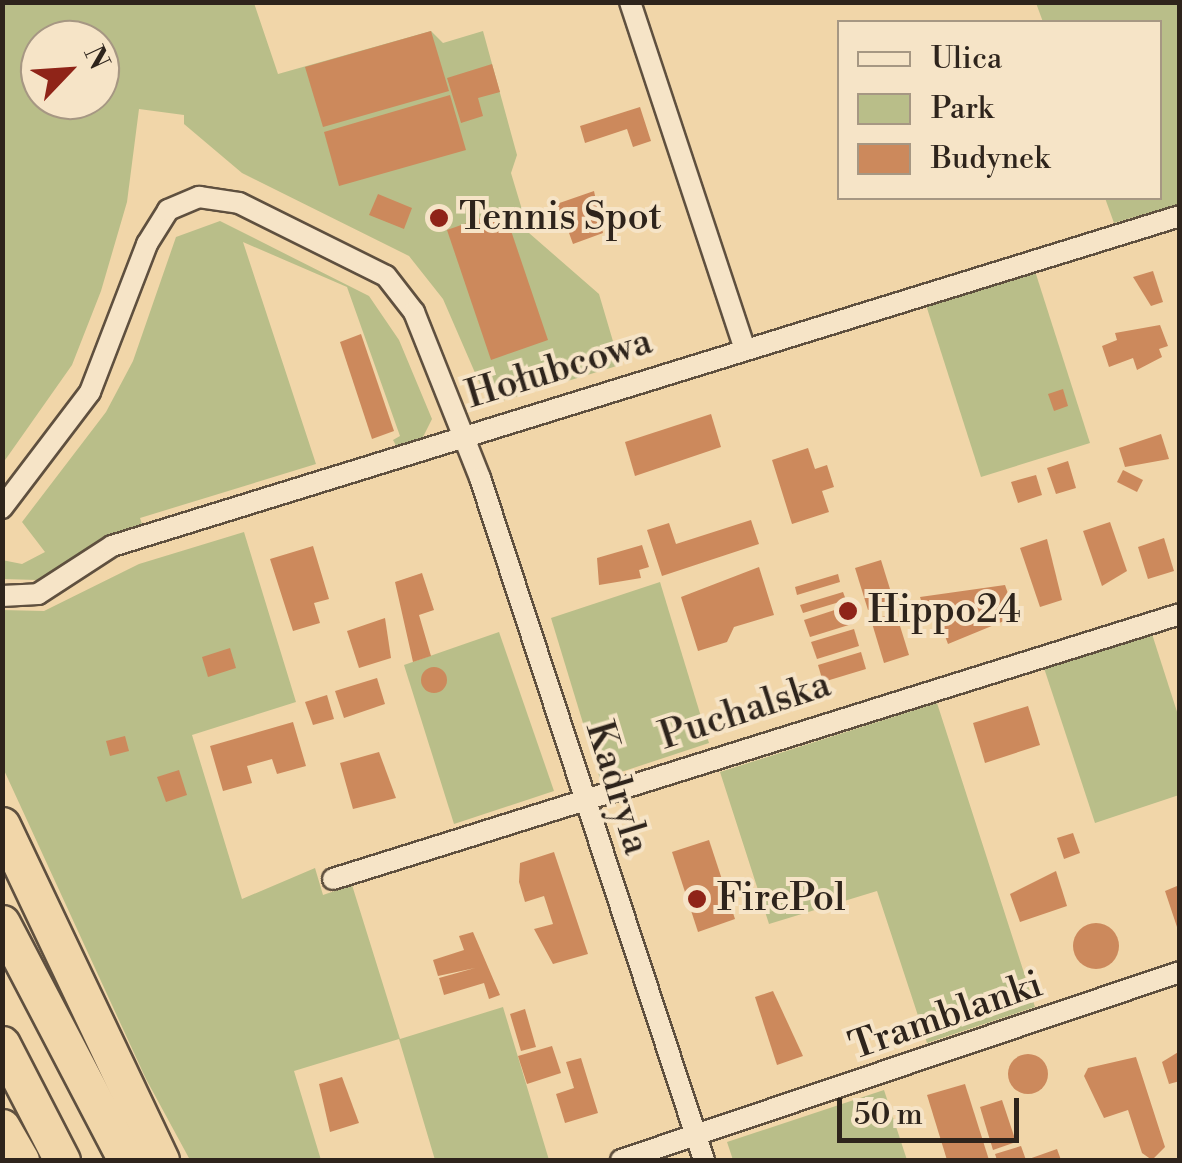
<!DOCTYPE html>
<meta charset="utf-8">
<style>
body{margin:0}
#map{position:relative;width:1182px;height:1163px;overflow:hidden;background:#f1d6a9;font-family:"Libre Bodoni",serif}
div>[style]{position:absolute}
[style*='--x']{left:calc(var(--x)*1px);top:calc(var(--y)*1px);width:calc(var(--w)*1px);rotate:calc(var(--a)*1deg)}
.green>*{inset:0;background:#b9be89}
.building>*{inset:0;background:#cc895c}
.round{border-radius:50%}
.roads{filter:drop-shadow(2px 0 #5f503f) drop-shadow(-2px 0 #5f503f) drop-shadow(0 2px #5f503f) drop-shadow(0 -2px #5f503f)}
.street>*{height:20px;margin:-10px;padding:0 10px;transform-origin:10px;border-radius:10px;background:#f6e4c7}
.highway>*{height:35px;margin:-17.5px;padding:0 17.5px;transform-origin:17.5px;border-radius:17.5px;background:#f1d6a9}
.dots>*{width:28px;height:28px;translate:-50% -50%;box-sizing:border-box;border:5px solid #f6e4c7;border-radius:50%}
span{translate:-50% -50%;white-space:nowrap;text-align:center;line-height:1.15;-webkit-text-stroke:8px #f6e4c7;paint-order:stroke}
.poi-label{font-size:38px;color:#2e241c}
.left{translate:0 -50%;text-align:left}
.street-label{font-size:38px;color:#2e241c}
.frame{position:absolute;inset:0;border:5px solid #2e241c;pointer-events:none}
.legend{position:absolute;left:837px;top:20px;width:325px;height:180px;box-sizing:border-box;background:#f6e4c7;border:2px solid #a69783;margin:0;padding:12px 18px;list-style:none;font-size:30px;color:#2e241c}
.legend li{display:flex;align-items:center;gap:20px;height:50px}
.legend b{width:50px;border:2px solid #a69783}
.north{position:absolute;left:20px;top:20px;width:100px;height:100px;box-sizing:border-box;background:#f6e4c7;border:2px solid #a69783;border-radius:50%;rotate:65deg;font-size:28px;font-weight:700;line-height:40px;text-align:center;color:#2e241c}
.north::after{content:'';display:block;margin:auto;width:35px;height:45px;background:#8f2418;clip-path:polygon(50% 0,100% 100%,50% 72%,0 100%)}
.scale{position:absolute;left:837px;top:1098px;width:182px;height:45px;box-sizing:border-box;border:5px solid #2e241c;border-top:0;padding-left:12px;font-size:30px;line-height:35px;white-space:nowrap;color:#2e241c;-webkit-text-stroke:8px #f6e4c7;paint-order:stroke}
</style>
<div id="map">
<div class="green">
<div style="clip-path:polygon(evenodd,3px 3px,254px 3px,278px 74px,431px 31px,443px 43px,483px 31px,517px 155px,511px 173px,529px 233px,599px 294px,620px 365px,489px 405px,443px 299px,409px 256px,242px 173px,184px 124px,184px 115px,139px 109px,127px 202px,101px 291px,72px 365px,3px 463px,3px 3px,40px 40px,100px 40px,100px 100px,40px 100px,40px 40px)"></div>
<div style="clip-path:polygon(1036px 3px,1179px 3px,1179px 204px,1114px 223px,1105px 198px,1160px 198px,1160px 22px,1043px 22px)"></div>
<div style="clip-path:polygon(220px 221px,369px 296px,399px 340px,432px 419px,420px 443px,401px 455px,393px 440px,400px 436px,347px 287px,243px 242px,316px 464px,140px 518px,144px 530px,105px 538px,37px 580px,3px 579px,2px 560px,22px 564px,45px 552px,22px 522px,106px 412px,133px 361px,176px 237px)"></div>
<div style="clip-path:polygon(1035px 271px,1090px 443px,981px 477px,926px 305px)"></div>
<div style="clip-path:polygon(244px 532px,296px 702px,192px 735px,242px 899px,315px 868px,323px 895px,352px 885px,400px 1039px,503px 1007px,549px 1160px,435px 1160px,399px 1039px,294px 1071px,321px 1160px,190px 1160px,146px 1079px,3px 768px,2px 610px,44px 611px,139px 564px)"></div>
<div style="clip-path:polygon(660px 582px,709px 743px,600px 779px,551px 618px)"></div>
<div style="clip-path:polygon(499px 632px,554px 791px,454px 824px,404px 665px)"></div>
<div style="clip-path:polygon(1152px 634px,1179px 718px,1179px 795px,1095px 823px,1044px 668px)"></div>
<div style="clip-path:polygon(937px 703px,1035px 1007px,927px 1043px,877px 891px,769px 924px,720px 772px)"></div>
<div style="clip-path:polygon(884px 1090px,907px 1160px,733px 1160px,727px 1142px)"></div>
</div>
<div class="building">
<div style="clip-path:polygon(431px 31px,449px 91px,323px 127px,305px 67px)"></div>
<div style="clip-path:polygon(492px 64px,500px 92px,478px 98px,483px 116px,461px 123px,447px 78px)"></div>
<div style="clip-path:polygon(450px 95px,466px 150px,339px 186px,324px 132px)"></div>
<div style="clip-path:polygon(640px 107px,651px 141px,633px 147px,627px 129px,585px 143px,580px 126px)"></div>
<div style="clip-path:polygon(594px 191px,603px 233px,573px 244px,564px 219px,551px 224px,545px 208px)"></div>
<div style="clip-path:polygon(378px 194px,412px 208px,404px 229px,369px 215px)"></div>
<div style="clip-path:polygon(504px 210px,548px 340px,491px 360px,447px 230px)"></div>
<div style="clip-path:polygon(1153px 271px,1163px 302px,1151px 306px,1133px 277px)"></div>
<div style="clip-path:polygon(1160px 325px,1168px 346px,1159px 349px,1162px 357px,1137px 370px,1133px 358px,1109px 367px,1102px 346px,1117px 340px,1115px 333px)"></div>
<div style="clip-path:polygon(361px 334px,394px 431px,372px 439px,340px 342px)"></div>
<div style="clip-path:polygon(1063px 389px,1068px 406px,1054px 411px,1048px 394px)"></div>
<div style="clip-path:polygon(711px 414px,721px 447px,635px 476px,625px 442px)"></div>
<div style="clip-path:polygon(1161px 434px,1169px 459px,1125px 467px,1119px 448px)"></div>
<div style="clip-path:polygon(808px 448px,815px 469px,827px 465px,834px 487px,822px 491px,829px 512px,792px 524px,772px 460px)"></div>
<div style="clip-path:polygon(1068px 461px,1076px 488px,1056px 494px,1047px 468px)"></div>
<div style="clip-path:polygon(1123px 470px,1143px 480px,1137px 492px,1117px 482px)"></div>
<div style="clip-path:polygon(1036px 475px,1042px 495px,1018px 503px,1011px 482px)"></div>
<div style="clip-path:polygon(751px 520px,759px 544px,662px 576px,647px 530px,669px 523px,676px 544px)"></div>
<div style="clip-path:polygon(1110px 522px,1127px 571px,1102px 586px,1083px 531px)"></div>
<div style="clip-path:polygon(1164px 538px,1174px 571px,1148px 579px,1138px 547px)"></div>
<div style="clip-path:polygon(1047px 539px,1062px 600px,1040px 607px,1020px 548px)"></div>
<div style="clip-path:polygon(642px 545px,649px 567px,639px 570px,641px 578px,599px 585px,597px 558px)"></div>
<div style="clip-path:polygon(313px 546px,329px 599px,314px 603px,320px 623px,293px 631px,270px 559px)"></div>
<div style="clip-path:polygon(881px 560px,894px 602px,868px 610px,855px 568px)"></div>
<div style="clip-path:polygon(759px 567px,774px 615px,734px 627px,727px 642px,698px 651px,681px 597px)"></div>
<div style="clip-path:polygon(422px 573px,434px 610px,419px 615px,431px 656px,413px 662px,395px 582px)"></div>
<div style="clip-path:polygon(838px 574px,840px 582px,797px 595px,795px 587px)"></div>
<div style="clip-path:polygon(1005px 585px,1016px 616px,948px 644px,938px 618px,928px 623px,920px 597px)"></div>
<div style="clip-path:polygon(843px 592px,846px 600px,803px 613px,800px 605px)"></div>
<div style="clip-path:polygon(847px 606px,852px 624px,810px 637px,804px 620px)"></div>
<div style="clip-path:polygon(896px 613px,909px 655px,884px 663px,871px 620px)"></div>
<div style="clip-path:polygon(385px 618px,391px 658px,359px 668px,347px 631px)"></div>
<div style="clip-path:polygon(854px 629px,859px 646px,817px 659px,811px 642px)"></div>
<div style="clip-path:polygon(230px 648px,236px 668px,208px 677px,202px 657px)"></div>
<div style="clip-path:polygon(861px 652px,866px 669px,823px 682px,818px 665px)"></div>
<div class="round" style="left:421px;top:667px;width:26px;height:26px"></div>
<div style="clip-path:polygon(377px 678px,385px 704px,344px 718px,335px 691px)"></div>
<div style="clip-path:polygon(327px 695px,334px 719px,313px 725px,305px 702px)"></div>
<div style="clip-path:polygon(1028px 706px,1040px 745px,985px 763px,973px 723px)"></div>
<div style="clip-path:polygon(293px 722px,306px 766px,277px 774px,272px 759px,247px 766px,252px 783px,223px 791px,210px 746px)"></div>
<div style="clip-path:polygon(125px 736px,129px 751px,110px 756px,106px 741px)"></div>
<div style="clip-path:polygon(379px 752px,396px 798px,353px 809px,340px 763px)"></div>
<div style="clip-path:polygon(179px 770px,187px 795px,166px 802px,157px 777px)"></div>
<div style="clip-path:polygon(1073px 833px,1080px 853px,1064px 859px,1057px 838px)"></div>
<div style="clip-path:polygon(709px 840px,735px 919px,698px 932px,672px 852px)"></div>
<div style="clip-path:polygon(554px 852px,588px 954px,553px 964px,534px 929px,553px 924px,544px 896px,525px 902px,519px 882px,520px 863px)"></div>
<div style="clip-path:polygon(1179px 863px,1180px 932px,1179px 933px,1165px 891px,1177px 886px)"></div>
<div style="clip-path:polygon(1056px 871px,1067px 906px,1020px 922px,1010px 894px)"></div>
<div class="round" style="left:1073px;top:923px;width:46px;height:46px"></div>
<div style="clip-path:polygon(473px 932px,500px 995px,489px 999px,484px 983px,444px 995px,439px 978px,475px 968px,438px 976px,433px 960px,464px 950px,459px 936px)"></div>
<div style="clip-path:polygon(773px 991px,803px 1056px,777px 1065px,755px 997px)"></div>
<div style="clip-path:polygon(525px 1009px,536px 1047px,521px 1051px,510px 1014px)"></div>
<div style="clip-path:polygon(552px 1046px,561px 1073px,527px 1084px,518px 1056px)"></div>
<div style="clip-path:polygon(1180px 1051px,1180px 1081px,1169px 1084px,1162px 1062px)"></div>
<div class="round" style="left:1008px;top:1054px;width:40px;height:40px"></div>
<div style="clip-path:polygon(1136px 1057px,1165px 1147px,1152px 1160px,1142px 1153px,1128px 1110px,1104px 1118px,1084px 1076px,1088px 1068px)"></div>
<div style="clip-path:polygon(581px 1058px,598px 1113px,565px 1123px,556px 1094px,574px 1088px,566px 1062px)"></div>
<div style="clip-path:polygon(342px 1077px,359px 1123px,330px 1132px,319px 1084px)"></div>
<div style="clip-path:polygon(965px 1084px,989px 1160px,947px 1160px,927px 1095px)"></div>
<div style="clip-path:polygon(1002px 1100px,1016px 1142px,993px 1150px,980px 1107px)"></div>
<div style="clip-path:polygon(1021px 1146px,1026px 1160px,1057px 1149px,1061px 1160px,997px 1160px,995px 1154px)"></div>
</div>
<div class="roads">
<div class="street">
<div style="--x:630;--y:2;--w:366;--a:71.7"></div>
<div style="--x:2;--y:508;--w:146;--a:-52.8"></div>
<div style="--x:90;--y:392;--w:159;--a:-68.9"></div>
<div style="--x:147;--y:244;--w:40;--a:-58"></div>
<div style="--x:168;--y:210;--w:34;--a:-23"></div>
<div style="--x:199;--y:197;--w:40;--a:8.5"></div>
<div style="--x:239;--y:203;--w:164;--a:26.4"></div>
<div style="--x:386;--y:276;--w:46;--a:52.1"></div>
<div style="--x:414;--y:312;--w:179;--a:68.3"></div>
<div style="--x:480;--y:478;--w:718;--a:71.82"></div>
<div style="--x:2;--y:596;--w:36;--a:-3"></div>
<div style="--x:38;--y:594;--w:88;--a:-33"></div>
<div style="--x:112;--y:546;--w:1118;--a:-17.17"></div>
<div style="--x:333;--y:879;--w:887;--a:-17.37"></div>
<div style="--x:621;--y:1160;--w:590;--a:-18.59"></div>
</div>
<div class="highway">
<div style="--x:2;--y:825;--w:371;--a:64.6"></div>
<div style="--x:2;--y:923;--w:267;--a:62.4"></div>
<div style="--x:2;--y:1044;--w:131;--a:62.7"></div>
<div style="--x:2;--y:1127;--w:38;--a:60"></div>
</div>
</div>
<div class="dots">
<div style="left:439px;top:218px;background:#8f2418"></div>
<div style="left:848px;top:611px;background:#8f2418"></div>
<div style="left:697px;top:899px;background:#8f2418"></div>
</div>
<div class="poi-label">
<span class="left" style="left:459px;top:218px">Tennis Spot</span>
<span class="left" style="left:868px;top:611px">Hippo24</span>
<span class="left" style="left:717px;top:899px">FirePol</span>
</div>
<div class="street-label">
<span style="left:559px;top:369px;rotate:-17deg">Hołubcowa</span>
<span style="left:745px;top:711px;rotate:-18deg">Puchalska</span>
<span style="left:617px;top:788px;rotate:73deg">Kadryla</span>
<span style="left:946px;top:1016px;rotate:-19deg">Tramblanki</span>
</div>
<div class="frame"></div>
<ul class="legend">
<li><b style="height:12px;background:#f6e4c7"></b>Ulica</li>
<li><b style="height:28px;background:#b9be89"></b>Park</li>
<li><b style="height:28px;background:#cc895c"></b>Budynek</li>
</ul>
<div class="north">N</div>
<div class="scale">50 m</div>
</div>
